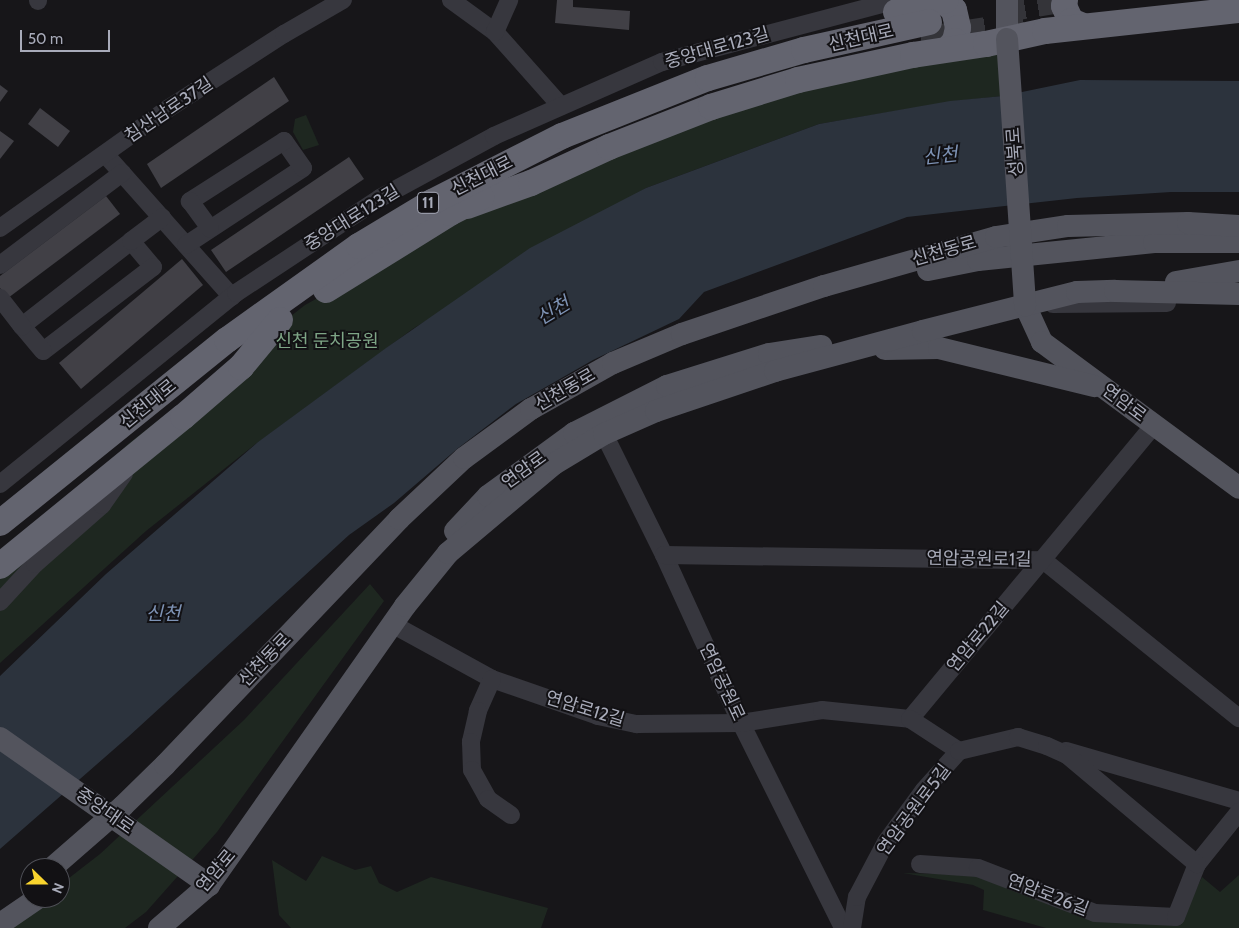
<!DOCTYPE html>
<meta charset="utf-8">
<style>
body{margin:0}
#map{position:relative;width:1239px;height:928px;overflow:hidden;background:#171619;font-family:Cabin,"Noto Sans KR",sans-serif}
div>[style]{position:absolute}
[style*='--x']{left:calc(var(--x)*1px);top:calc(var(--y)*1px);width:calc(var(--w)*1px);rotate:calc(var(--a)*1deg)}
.green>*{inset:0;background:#1e2720}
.water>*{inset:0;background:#2c333d}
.building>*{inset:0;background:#414046}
.highway-tunnel>*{height:26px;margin-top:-13px;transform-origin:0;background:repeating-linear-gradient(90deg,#343439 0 26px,transparent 0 39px)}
.minor>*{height:18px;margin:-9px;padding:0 9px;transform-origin:9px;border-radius:9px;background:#37373e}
.major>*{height:22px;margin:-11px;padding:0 11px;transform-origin:11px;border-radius:11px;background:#53545d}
.highway>*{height:26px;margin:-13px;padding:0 13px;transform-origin:13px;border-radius:13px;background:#63646f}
.major-bridge>*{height:22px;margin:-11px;padding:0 11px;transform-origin:11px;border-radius:11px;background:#53545d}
span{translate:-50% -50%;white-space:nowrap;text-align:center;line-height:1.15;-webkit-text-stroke:4px #121114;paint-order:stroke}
.shield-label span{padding:1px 4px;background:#121114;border:1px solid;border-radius:4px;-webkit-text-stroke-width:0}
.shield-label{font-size:16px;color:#a8abb9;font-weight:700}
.street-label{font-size:18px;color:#a8abb9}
.park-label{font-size:18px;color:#7ea586}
.water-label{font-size:19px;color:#7e93b5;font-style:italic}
.north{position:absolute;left:20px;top:858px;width:50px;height:50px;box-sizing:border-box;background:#121114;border:1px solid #4e4f56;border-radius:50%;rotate:112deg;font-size:14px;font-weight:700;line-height:20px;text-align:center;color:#a8abb9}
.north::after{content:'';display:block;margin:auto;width:18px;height:22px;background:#f9d42e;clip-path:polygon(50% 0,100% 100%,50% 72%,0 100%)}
.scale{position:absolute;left:20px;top:30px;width:90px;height:22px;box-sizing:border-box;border:2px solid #a8abb9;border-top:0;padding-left:6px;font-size:15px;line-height:18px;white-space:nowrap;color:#a8abb9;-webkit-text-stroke:4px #121114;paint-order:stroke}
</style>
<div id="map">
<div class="green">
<div style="clip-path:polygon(998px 41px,1003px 96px,955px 101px,819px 124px,646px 188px,414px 328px,253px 446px,146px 531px,0 663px,0 570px,128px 444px,305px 305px,383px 262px,478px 202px,713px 112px)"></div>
<div style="clip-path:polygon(306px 115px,319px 145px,303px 150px,293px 132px,295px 119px)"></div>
<div style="clip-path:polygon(370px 584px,384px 601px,217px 832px,146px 912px,125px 928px,5px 928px,44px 898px,60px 898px,60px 885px,100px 854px,244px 720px)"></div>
<div style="clip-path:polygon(322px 856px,355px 870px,371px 866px,379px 883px,397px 892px,431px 877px,548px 908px,541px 928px,291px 928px,279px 915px,272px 860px,306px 881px)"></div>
<div style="clip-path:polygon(903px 873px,975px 875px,1088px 918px,1179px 926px,1202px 877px,1220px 892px,1239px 875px,1239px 928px,1046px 928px,983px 910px,984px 890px,973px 885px)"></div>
</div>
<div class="water">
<div style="clip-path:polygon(1080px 80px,1239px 81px,1239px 192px,1171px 192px,1077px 198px,907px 217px,704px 292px,679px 319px,593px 360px,516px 404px,457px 449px,394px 503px,349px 535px,128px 737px,0 849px,0 676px,106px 574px,258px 442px,386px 348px,530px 248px,646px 188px,819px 124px,950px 101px,1003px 96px)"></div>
</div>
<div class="building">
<div style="clip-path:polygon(557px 0,573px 0,573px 7px,630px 11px,629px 30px,555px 23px)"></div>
<div style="clip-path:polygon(274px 77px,289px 101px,161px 188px,147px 164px)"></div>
<div style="clip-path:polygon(0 85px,8px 91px,0 102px)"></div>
<div style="clip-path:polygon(40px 108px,70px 131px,58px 147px,28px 124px)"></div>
<div style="clip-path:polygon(0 131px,14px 141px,0 159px)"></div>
<div style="clip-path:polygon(349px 157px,364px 179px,226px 272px,211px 250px)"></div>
<div style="clip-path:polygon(106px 196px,120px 214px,8px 298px,0 288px,0 276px)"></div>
<div style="clip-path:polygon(182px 259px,203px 285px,81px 389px,59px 363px)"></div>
</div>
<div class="highway-tunnel">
<div style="--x:999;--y:10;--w:62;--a:-9.3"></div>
<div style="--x:921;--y:40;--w:112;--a:-8.7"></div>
</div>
<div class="minor">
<div style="--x:451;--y:0;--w:54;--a:36"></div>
<div style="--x:495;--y:32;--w:99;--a:48.3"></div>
<div style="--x:38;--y:1;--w:1;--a:-90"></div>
<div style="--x:495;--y:32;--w:35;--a:-66"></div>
<div style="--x:105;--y:154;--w:191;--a:48.4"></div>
<div style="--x:0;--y:228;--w:207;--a:-35.4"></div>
<div style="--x:169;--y:108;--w:137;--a:-32.8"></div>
<div style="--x:284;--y:34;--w:68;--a:-30"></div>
<div style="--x:131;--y:241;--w:34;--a:50"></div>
<div style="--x:153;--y:267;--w:138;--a:142.6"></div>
<div style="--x:43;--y:351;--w:33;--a:-130"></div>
<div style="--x:22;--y:326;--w:138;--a:-37.9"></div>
<div style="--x:131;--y:241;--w:39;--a:-37"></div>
<div style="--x:186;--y:245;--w:140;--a:-33.3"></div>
<div style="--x:303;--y:168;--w:33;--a:-125"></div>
<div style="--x:284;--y:141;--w:112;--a:147.4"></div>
<div style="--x:190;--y:201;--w:34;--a:54"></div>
<div style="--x:0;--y:265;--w:153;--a:-37"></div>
<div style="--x:0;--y:298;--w:36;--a:52"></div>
<div style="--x:1053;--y:304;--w:114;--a:-0.5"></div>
<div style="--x:604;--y:434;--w:135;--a:63.6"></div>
<div style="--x:664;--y:555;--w:185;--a:65.4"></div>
<div style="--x:741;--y:723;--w:229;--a:63.5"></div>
<div style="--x:0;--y:484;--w:304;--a:-39"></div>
<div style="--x:236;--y:293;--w:173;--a:-33.4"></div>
<div style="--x:380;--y:198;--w:130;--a:-28.5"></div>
<div style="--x:494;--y:136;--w:184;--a:-23.8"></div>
<div style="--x:662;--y:62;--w:243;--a:-14.8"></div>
<div style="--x:664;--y:555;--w:379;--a:0.8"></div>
<div style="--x:1043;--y:560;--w:252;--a:38.9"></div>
<div style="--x:0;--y:602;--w:52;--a:-47.4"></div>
<div style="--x:35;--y:564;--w:89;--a:-41.4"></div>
<div style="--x:102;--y:505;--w:38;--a:-55"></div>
<div style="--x:392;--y:624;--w:114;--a:28.8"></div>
<div style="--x:492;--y:679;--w:112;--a:19.2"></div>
<div style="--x:598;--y:716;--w:40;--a:12"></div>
<div style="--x:637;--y:724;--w:104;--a:-0.6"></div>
<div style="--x:741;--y:723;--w:82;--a:-9.1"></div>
<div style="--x:822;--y:710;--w:88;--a:5.8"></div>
<div style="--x:910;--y:719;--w:382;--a:-50.3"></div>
<div style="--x:492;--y:679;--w:35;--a:114"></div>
<div style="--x:478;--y:711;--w:32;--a:103"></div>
<div style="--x:471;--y:742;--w:28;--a:88"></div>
<div style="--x:472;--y:770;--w:33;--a:61"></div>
<div style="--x:488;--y:799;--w:28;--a:35"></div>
<div style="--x:910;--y:719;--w:59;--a:33.1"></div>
<div style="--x:1066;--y:751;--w:180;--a:16.1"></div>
<div style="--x:920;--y:864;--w:58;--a:3.9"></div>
<div style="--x:978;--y:868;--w:125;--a:21"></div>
<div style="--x:1095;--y:913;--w:81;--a:2.8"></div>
<div style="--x:1176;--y:917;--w:57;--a:-68.4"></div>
<div style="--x:1197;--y:864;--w:67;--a:-51.1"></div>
<div style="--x:852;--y:928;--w:31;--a:-81"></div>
<div style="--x:857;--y:897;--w:62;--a:-62.2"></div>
<div style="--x:886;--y:842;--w:64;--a:-53.8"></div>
<div style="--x:924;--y:790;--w:52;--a:-48.1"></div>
<div style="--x:959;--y:751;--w:61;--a:-13.3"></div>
<div style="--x:1018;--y:737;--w:30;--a:17"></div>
<div style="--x:1047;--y:746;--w:22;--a:24"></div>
<div style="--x:1067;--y:755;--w:170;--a:40"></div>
</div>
<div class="major">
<div style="--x:1007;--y:0;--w:39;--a:90"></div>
<div style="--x:928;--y:270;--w:51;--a:-11.3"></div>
<div style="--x:978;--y:260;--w:177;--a:-5.8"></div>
<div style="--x:1154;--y:242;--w:85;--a:0"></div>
<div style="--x:1176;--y:282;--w:64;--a:-9.9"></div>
<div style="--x:1025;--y:305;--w:41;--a:65.3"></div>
<div style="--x:1042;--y:342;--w:245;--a:36.5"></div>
<div style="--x:885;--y:349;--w:54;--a:-1.1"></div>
<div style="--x:939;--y:348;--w:160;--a:13.8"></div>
<div style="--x:455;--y:531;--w:48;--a:-46.7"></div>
<div style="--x:488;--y:496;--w:107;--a:-36.2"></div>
<div style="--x:574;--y:433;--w:104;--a:-26.8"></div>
<div style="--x:667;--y:386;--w:107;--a:-17.4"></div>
<div style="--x:769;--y:354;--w:53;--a:-8.7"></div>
<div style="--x:52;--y:868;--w:94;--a:-41.1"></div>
<div style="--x:123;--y:806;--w:59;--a:-44.3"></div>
<div style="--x:165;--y:765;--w:340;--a:-46.4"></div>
<div style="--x:399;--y:519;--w:89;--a:-43.2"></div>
<div style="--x:464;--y:458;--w:83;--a:-36.2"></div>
<div style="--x:531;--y:409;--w:94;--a:-29.3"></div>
<div style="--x:613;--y:363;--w:75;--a:-22.8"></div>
<div style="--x:682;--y:334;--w:150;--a:-18.7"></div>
<div style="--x:824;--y:286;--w:179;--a:-15.9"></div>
<div style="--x:996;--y:237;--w:73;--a:-8.7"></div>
<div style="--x:1068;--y:226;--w:120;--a:-1.4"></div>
<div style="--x:1188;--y:223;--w:51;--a:3.4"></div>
<div style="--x:0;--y:924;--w:46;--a:-34.4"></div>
<div style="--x:159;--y:928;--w:66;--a:-40.7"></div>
<div style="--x:209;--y:885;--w:341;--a:-54.9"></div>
<div style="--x:405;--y:606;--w:68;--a:-50.9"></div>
<div style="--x:448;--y:553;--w:138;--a:-40"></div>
<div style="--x:554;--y:464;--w:58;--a:-31"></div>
<div style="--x:604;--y:434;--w:57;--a:-23.9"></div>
<div style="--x:656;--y:411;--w:126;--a:-18.6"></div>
<div style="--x:775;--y:371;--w:153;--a:-15.1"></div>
<div style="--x:923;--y:331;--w:159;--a:-14.2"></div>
<div style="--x:1077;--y:292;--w:38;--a:-2"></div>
<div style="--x:1115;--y:291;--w:124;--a:1.4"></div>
</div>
<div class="highway">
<div style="--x:1065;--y:0;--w:6;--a:99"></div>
<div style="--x:1064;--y:6;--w:17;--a:65"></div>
<div style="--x:1071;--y:21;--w:13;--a:23"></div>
<div style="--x:943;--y:1;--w:14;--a:39"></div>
<div style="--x:954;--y:10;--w:18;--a:77"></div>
<div style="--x:958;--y:28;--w:13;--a:103"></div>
<div style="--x:955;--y:41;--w:9;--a:131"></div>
<div style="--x:896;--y:12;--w:51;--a:-13.5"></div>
<div style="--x:467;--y:206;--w:68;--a:-19.8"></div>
<div style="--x:531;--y:183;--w:86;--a:-24.8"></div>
<div style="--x:609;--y:147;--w:110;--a:-21.4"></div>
<div style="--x:711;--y:107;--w:91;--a:-17.2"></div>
<div style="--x:798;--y:80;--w:118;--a:-12.3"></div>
<div style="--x:913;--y:55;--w:74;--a:-8.6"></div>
<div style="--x:986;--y:44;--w:60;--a:-12.4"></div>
<div style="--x:1045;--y:31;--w:195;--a:-6.2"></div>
<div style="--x:326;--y:290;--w:146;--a:-31.8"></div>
<div style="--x:450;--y:213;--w:35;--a:-27"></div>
<div style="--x:0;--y:523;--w:292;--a:-38.9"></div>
<div style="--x:227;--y:340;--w:162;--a:-35.5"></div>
<div style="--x:359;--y:246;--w:85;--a:-31.1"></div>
<div style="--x:432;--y:202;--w:146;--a:-26.9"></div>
<div style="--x:562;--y:136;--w:157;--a:-21.7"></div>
<div style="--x:708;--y:78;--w:100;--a:-16.3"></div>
<div style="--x:804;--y:50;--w:128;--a:-12.6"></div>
<div style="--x:0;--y:566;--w:236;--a:-39.2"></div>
<div style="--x:183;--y:417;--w:77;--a:-40.8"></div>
<div style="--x:241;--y:367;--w:61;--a:-50.3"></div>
</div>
<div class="major-bridge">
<div style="--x:1007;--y:39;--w:267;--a:86.1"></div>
<div style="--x:0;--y:738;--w:256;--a:35.1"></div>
</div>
<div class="shield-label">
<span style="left:428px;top:203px">11</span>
</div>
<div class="street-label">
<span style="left:861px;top:38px;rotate:-13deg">신천대로</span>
<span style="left:717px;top:48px;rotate:-16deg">중앙대로123길</span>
<span style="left:169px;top:110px;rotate:-34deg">침산남로37길</span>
<span style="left:1015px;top:152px;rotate:-94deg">성북로</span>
<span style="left:482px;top:176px;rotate:-27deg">신천대로</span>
<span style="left:352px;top:218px;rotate:-32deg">중앙대로123길</span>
<span style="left:944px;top:251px;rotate:-16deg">신천동로</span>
<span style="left:565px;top:390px;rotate:-30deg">신천동로</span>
<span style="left:1124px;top:403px;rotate:37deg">연암로</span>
<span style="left:148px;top:404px;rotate:-39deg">신천대로</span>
<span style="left:524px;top:470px;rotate:-36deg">연암로</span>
<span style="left:979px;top:559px;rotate:1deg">연암공원로1길</span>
<span style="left:978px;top:637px;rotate:-50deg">연암로22길</span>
<span style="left:265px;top:660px;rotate:-46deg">신천동로</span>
<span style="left:722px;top:682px;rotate:65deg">연암공원로</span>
<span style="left:585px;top:709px;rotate:17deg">연암로12길</span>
<span style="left:914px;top:810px;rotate:-53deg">연암공원로5길</span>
<span style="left:105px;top:811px;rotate:35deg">중앙대로</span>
<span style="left:216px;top:871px;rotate:-50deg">연암로</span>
<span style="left:1048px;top:895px;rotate:21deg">연암로26길</span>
</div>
<div class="park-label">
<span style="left:327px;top:341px">신천 둔치공원</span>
</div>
<div class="water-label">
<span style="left:940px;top:156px;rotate:-6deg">신천</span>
<span style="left:553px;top:311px;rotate:-31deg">신천</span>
<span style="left:163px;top:614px">신천</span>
</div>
<div class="north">N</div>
<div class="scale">50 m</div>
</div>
